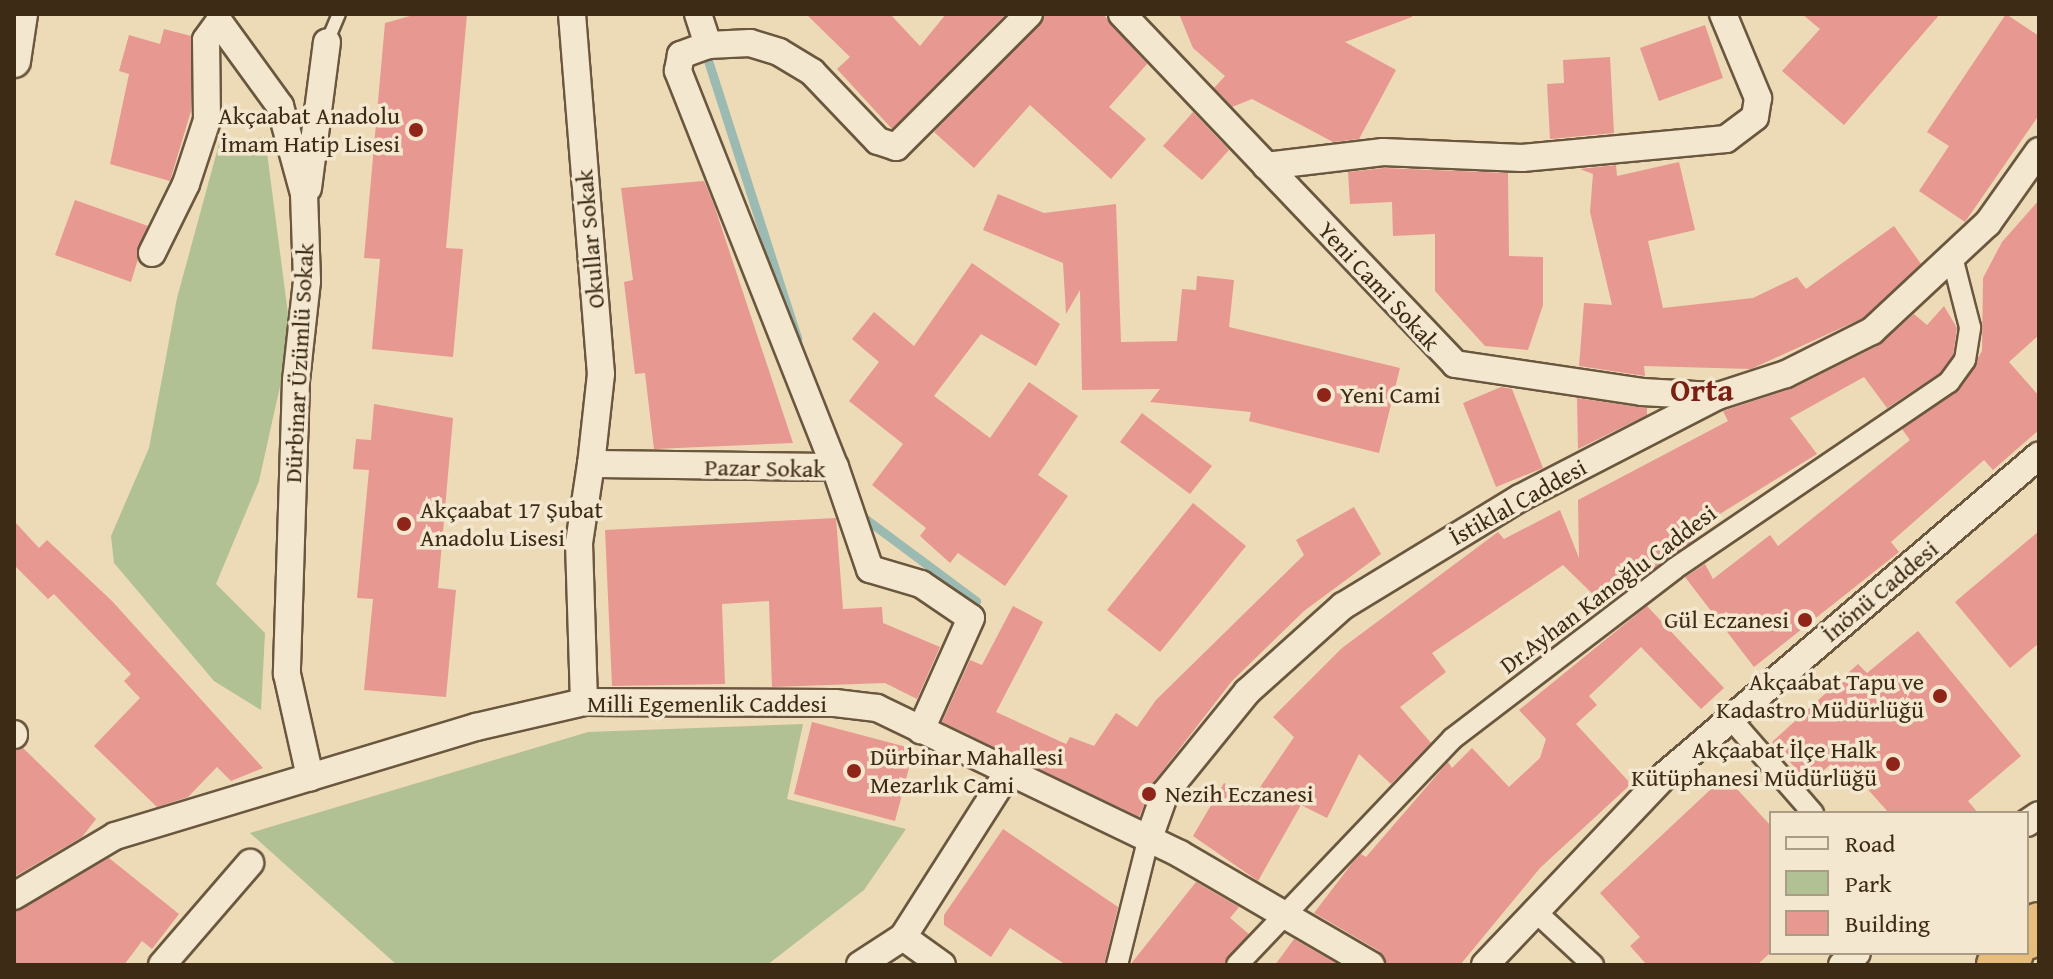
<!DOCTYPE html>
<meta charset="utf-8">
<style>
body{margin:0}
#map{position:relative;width:2053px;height:979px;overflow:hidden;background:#eddab6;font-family:"Gentium Book Plus",serif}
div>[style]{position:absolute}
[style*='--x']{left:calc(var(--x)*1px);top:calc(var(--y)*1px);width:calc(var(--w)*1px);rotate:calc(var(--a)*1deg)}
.green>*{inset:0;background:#b2c193}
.stream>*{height:9px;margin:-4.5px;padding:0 4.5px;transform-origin:4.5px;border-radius:4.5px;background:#9abab2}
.building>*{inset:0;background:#e79890}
.roads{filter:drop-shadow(2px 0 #6a573e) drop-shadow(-2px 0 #6a573e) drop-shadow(0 2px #6a573e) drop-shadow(0 -2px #6a573e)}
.service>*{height:12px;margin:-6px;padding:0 6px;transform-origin:6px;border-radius:6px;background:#f3e7d0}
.pedestrian>*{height:20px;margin:-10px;padding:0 10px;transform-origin:10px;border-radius:10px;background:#f3e7d0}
.minor>*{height:26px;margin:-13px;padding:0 13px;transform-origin:13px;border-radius:13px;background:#f3e7d0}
.tertiary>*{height:32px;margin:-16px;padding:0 16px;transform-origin:16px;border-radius:16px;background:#f3e7d0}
.trunk>*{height:44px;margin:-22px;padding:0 22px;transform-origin:22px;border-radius:22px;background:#e6bd7b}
.dots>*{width:22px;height:22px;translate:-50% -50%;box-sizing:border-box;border:4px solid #f3e7d0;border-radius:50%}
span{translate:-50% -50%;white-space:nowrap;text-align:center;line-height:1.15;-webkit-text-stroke:7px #f3e7d0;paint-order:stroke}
.poi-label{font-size:24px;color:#3e2b16}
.right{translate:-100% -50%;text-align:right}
.left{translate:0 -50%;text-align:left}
.street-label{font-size:24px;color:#3e2b16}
.district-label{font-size:32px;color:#7a1f14;font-weight:700}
.frame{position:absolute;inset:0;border:16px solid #3e2b16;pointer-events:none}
.legend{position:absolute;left:1769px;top:811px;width:260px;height:144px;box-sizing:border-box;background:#f3e7d0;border:2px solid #ab9c86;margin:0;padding:10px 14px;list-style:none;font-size:24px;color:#3e2b16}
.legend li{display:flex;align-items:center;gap:16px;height:40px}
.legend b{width:40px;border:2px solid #ab9c86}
</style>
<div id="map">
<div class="green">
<div style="clip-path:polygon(265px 137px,291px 337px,259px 481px,216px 584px,265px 633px,261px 710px,214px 681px,114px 563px,111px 536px,149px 448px,177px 298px,219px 144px)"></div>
<div style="clip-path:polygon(803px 724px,787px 799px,906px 829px,864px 890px,767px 965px,397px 965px,250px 833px,588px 732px)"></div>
</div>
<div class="stream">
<div style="--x:704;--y:48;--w:305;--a:72.2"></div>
<div style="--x:863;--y:517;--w:141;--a:36.6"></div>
</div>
<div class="building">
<div style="clip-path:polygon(417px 14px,467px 14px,446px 248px,463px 249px,453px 357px,372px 349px,380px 259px,364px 258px,385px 23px)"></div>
<div style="clip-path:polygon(806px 14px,890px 14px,920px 46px,946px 14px,1006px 14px,892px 129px,837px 69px,850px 57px)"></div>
<div style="clip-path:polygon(1045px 14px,1103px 14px,1147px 64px,1109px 107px,1146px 139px,1111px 179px,1030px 105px,974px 168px,934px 132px)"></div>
<div style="clip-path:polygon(1179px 14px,1412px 14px,1412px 17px,1345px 42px,1396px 70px,1359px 139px,1333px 142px,1252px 99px,1232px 107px,1214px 88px,1225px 76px,1193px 48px)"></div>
<div style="clip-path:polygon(1802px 14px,1940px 14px,1844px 125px,1782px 71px,1820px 29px)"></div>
<div style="clip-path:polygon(2006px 14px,2039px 36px,2039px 115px,1965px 222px,1919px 191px,1949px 146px,1927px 132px)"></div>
<div style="clip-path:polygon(1705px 25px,1723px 78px,1659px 101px,1640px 48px)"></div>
<div style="clip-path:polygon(164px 29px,191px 36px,191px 111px,170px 181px,110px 164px,129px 74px,119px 71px,129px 35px,160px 44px)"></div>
<div style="clip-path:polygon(1610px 57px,1614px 133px,1550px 139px,1547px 84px,1564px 83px,1563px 60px)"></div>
<div style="clip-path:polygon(1193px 112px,1229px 150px,1202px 180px,1163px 146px)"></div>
<div style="clip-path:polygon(1679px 162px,1695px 230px,1648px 241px,1663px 308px,1753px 298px,1797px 277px,1806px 289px,1894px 226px,1921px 264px,1863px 318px,1751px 369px,1644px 366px,1645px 376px,1579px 366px,1584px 303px,1612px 305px,1590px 212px,1593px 174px,1580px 169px,1616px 165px,1617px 176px)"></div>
<div style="clip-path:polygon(1384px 168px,1508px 173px,1509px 256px,1543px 257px,1543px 305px,1528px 350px,1485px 346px,1435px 291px,1435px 234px,1393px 236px,1392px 202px,1350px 204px,1348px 172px)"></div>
<div style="clip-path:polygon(704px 181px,714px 205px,793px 443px,654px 449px,645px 373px,635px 374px,624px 282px,633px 280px,621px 188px)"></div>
<div style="clip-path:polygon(998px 194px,1044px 213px,1116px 204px,1121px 342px,1177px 341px,1182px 289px,1196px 290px,1197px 276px,1234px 280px,1229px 327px,1400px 368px,1379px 453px,1249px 421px,1251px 412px,1150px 402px,1160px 389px,1082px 390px,1080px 290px,1066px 314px,1063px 263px,983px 230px)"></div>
<div style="clip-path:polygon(75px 200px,148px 226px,131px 282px,55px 255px)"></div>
<div style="clip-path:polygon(2039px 200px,2039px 335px,2009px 362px,2039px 396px,2039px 430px,1993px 470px,1984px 460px,1891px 542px,1899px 552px,1754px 667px,1685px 577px,1705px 564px,1713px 579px,1770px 535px,1778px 546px,1910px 440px,1902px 429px,1959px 390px,1982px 351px,1983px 278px,2002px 242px)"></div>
<div style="clip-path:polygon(972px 263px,1060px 324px,1036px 366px,981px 334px,934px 396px,990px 438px,1029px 382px,1078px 416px,1038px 475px,1068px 496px,1005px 586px,958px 553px,950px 563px,920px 536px,926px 528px,872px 485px,903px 444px,849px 401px,879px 362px,852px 339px,874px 312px,914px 346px)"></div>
<div style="clip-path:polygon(1944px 306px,1957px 328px,1953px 355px,1940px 373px,1887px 408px,1864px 377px,1790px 418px,1817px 454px,1689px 533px,1693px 541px,1605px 606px,1563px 565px,1432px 653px,1446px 672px,1400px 707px,1431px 743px,1391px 784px,1359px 754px,1327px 818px,1301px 805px,1258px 881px,1193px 836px,1224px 783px,1252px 799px,1294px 737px,1273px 717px,1342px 648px,1498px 532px,1504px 539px,1560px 510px,1579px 558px,1578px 500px,1728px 421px,1723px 411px,1793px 388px,1879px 345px,1914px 314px,1927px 325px)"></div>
<div style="clip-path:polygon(1501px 387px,1512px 389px,1543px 468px,1496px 487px,1463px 403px)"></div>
<div style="clip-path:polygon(1577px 398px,1647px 408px,1647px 415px,1578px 449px)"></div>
<div style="clip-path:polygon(374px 404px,453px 418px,438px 588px,456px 590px,446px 697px,364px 690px,373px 599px,357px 598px,369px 470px,353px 469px,356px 439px,371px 440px)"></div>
<div style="clip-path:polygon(1142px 413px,1212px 466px,1190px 494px,1120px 442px)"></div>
<div style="clip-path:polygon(1193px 503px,1246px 546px,1160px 652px,1107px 610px)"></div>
<div style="clip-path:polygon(1354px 507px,1381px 554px,1304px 611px,1232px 681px,1153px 783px,1139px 817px,942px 722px,970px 660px,982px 665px,1013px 606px,1043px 622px,996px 712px,1066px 744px,1070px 737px,1094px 746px,1116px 713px,1137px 727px,1156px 700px,1304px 555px,1296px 540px)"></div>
<div style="clip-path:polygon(836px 518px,843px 609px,882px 607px,883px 623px,940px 647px,917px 699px,885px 683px,772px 687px,769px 601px,722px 604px,725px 684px,612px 686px,605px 530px)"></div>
<div style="clip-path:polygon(14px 521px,39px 548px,47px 540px,112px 601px,263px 768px,231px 781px,217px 767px,188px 797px,157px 807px,94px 746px,140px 698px,124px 681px,131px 674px,54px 594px,48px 599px,14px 565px)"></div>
<div style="clip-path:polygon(2039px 531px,2039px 643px,2010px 668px,1955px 602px)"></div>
<div style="clip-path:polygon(1647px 606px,1724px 688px,1701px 709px,1641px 647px,1589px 696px,1597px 705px,1576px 724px,1631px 784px,1540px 868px,1460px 965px,1387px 965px,1379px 951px,1314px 913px,1353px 862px,1361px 854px,1366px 857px,1448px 762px,1452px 768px,1472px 748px,1509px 787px,1540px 758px,1546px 739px,1519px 710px)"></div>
<div style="clip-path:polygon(1918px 631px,2021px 756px,1968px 801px,1978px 813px,1889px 813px,1846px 765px,1838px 772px,1831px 764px,1809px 783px,1772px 742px,1858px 664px,1867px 673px)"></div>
<div style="clip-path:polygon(812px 722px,914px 749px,895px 821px,794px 794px)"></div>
<div style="clip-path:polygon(23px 748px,96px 819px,82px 837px,14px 877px,14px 751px)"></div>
<div style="clip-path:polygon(1725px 776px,1771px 826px,1771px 952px,1757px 965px,1647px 965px,1630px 946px,1640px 937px,1600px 893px)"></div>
<div style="clip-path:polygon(1003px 829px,1118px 907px,1104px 965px,1066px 965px,1010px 928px,991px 957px,944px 925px,944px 915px)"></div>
<div style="clip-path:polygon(109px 858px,179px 914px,152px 949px,142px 941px,124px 965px,14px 965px,14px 912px)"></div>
<div style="clip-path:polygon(1196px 882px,1239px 907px,1230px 918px,1249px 934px,1222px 965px,1130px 965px)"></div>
<div style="clip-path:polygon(1294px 939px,1339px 965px,1275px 965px)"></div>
</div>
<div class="roads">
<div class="service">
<div style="--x:327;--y:42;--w:30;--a:-67"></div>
</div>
<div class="pedestrian">
<div style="--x:1731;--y:719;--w:125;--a:48.9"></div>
<div style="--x:1536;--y:912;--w:78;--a:42.9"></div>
<div style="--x:1117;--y:965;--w:128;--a:-76"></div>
<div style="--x:1237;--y:965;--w:312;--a:-46.4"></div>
<div style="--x:1452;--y:739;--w:280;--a:-37.4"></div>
<div style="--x:1674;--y:569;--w:333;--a:-34.2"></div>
<div style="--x:1949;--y:382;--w:27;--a:-54"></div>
<div style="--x:1965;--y:360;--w:33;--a:-81"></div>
<div style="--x:1970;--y:327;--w:68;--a:-104.4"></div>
</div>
<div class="minor">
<div style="--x:572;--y:14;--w:361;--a:85.4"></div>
<div style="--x:601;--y:374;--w:91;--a:96.3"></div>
<div style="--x:698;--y:14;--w:33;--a:72"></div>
<div style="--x:708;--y:45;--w:42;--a:-2.7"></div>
<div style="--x:750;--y:43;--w:30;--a:17"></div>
<div style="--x:779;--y:52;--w:39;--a:31"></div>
<div style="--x:812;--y:72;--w:95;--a:46.3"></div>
<div style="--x:878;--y:141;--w:19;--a:18"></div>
<div style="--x:896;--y:147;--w:188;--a:-45"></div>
<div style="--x:1122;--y:14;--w:483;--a:46.4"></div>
<div style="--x:1455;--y:364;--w:189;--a:8.5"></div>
<div style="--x:1642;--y:392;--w:72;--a:3.2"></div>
<div style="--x:708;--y:45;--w:29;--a:160"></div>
<div style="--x:681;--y:55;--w:16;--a:101"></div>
<div style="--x:678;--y:71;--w:426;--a:68.4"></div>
<div style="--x:1266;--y:166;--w:118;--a:-6.8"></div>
<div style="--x:1383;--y:152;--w:139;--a:2.5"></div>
<div style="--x:1522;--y:158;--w:205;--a:-5.3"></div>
<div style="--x:1726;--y:139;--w:36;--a:-37"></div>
<div style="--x:1755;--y:117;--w:19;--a:-81"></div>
<div style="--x:1758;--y:98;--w:91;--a:-112.6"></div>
<div style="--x:308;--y:188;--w:147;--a:-82.6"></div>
<div style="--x:152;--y:253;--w:77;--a:-63.8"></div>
<div style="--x:186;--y:184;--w:67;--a:-71.8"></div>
<div style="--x:207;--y:120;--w:80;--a:-90.7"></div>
<div style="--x:206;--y:40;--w:22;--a:-54"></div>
<div style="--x:219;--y:22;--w:104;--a:54"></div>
<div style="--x:280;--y:106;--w:91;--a:74.7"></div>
<div style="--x:304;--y:194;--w:87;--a:88"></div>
<div style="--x:307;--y:281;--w:101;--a:96.3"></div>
<div style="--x:296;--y:381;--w:293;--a:91.8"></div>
<div style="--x:287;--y:674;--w:106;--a:77.4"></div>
<div style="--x:584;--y:702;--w:159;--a:-91.8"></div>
<div style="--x:579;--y:543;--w:80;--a:-81.4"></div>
<div style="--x:591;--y:464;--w:244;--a:0.7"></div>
<div style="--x:835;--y:467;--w:108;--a:71.1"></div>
<div style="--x:870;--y:569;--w:53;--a:16.4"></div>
<div style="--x:921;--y:584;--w:60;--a:34.2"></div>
<div style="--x:971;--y:618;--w:123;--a:114.1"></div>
<div style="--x:14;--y:734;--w:1;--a:90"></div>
<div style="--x:2027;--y:823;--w:14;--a:-34"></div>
<div style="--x:1148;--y:841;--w:51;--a:-70.5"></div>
<div style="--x:1165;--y:793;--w:130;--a:-50.9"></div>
<div style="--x:1247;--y:692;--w:129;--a:-41.9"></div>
<div style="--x:1343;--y:606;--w:207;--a:-31.4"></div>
<div style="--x:1520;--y:498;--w:223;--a:-27.3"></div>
<div style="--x:1718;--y:396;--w:71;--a:-17.9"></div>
<div style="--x:1786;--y:374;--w:96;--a:-26.6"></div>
<div style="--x:1872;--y:331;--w:158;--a:-43"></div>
<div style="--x:1988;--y:223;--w:88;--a:-54.7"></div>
<div style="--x:14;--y:896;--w:117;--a:-30.7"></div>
<div style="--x:115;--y:836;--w:377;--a:-16.8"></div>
<div style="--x:476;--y:727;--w:111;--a:-13"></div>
<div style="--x:584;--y:702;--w:251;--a:0.2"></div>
<div style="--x:835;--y:703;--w:42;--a:6.8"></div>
<div style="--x:877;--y:708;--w:336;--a:25.7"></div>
<div style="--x:1180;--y:854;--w:221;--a:30.2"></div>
<div style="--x:903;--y:937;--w:48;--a:35.7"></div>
<div style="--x:162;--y:965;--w:135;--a:-49.2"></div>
<div style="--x:860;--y:965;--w:51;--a:-33.1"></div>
<div style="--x:903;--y:937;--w:196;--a:-57.5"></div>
<div style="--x:1485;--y:965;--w:262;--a:-46.5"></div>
<div style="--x:1665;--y:775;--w:492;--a:-40.5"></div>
<div style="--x:1842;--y:965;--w:19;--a:-39"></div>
</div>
<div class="tertiary">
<div style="--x:14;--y:61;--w:48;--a:-81.5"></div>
</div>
<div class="trunk">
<div style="--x:2027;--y:937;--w:17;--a:-45"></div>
<div style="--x:1999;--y:965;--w:17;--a:-45"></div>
</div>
</div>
<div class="dots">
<div style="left:416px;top:130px;background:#8f2418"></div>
<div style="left:1324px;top:395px;background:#8f2418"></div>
<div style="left:404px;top:524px;background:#8f2418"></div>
<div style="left:1805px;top:620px;background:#8f2418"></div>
<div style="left:1940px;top:696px;background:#8f2418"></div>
<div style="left:1893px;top:764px;background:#8f2418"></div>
<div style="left:854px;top:771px;background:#8f2418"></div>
<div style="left:1149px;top:794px;background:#8f2418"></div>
</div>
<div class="poi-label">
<span class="right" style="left:400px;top:130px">Akçaabat Anadolu<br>İmam Hatip Lisesi</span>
<span class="left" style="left:1340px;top:395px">Yeni Cami</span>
<span class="left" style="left:420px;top:524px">Akçaabat 17 Şubat<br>Anadolu Lisesi</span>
<span class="right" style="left:1789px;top:620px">Gül Eczanesi</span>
<span class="right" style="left:1924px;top:696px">Akçaabat Tapu ve<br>Kadastro Müdürlüğü</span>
<span class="right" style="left:1877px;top:764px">Akçaabat İlçe Halk<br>Kütüphanesi Müdürlüğü</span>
<span class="left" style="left:870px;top:771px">Dürbinar Mahallesi<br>Mezarlık Cami</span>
<span class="left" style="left:1165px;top:794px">Nezih Eczanesi</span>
</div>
<div class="street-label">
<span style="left:590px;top:239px;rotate:-95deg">Okullar Sokak</span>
<span style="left:1379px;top:286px;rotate:47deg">Yeni Cami Sokak</span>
<span style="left:299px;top:363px;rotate:-87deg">Dürbinar Üzümlü Sokak</span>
<span style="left:765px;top:468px;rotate:1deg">Pazar Sokak</span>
<span style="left:1518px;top:502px;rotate:-29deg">İstiklal Caddesi</span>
<span style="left:1608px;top:589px;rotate:-37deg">Dr.Ayhan Kanoğlu Caddesi</span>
<span style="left:1880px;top:591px;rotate:-40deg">İnönü Caddesi</span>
<span style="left:707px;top:704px">Milli Egemenlik Caddesi</span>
</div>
<div class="district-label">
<span style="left:1702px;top:390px">Orta</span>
</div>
<div class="frame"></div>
<ul class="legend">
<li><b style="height:10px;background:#f3e7d0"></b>Road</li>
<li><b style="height:22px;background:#b2c193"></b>Park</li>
<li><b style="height:22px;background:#e79890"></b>Building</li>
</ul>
</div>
